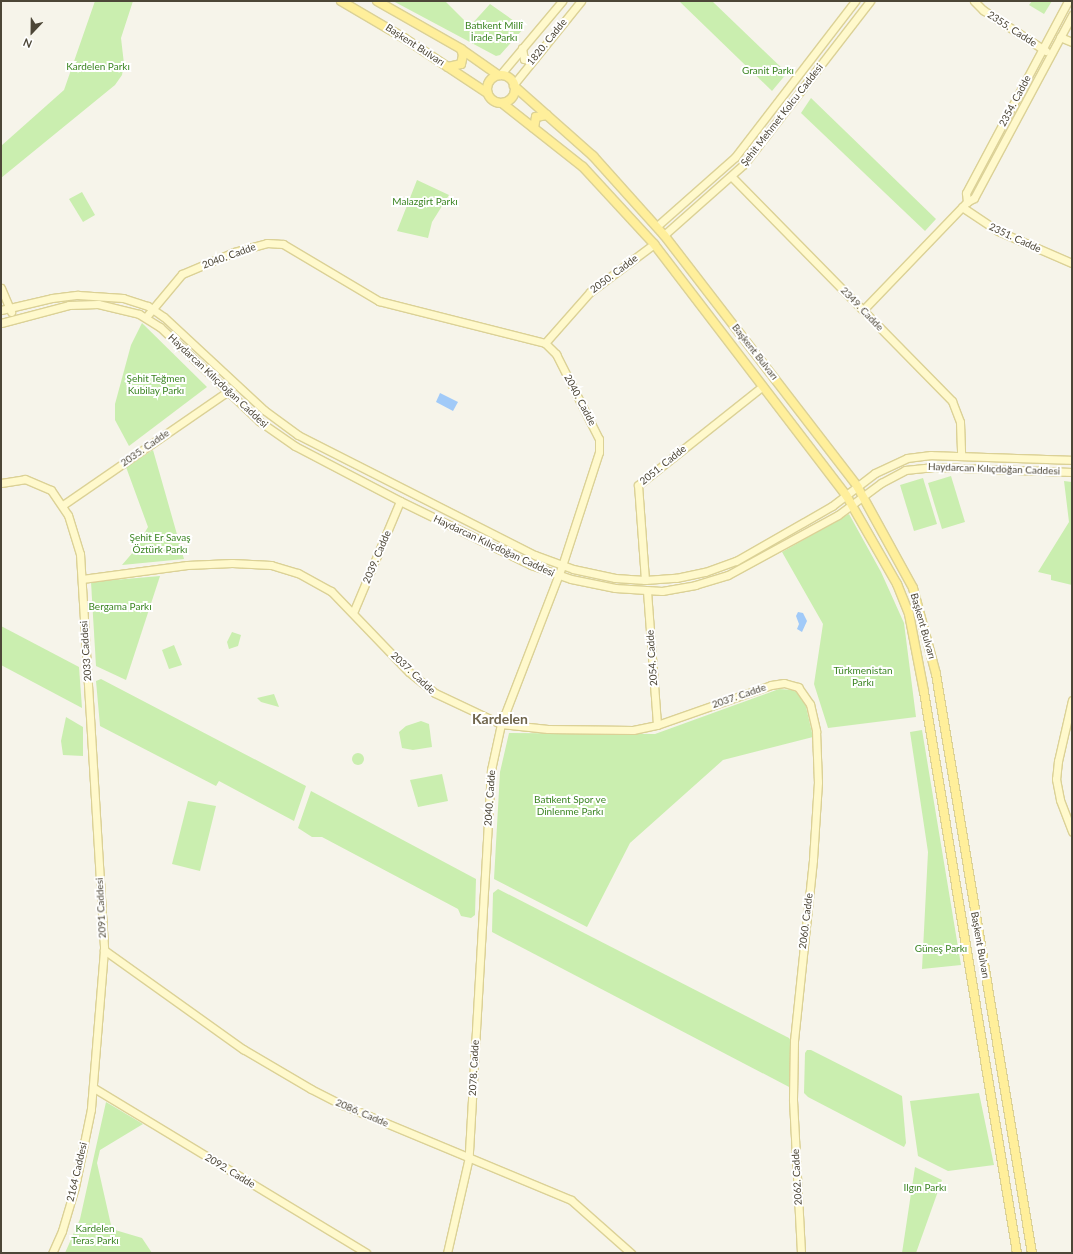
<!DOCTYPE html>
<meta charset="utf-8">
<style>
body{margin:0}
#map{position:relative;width:1073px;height:1254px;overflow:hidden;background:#f6f4ea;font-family:Lato,sans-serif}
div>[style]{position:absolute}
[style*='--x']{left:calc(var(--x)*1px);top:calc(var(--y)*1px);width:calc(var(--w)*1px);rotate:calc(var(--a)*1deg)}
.green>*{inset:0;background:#caeeaf}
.round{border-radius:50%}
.water>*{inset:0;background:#a1caf8}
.roads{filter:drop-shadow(1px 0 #dbd196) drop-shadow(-1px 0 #dbd196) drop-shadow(0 1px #dbd196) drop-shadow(0 -1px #dbd196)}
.secondary>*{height:7px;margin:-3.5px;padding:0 3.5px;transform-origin:3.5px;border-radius:3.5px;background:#fff9cc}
.primary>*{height:8px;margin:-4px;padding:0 4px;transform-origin:4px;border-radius:4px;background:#ffef9b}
.primary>.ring{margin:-4px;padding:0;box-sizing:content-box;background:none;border:8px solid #ffef9b;border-radius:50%}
span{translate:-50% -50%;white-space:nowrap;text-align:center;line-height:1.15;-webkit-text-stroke:4px #fff;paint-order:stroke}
.park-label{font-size:10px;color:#3c8523}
.street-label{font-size:10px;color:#4c4637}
.district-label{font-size:14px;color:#70664d;font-weight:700}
.frame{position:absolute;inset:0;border:2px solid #4c4637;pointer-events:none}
.north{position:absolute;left:12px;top:12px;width:40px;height:40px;-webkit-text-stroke:3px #fff;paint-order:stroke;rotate:202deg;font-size:11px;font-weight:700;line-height:16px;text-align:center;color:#4c4637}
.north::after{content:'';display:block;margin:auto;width:14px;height:18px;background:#4c4637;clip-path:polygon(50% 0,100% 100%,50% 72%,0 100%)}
</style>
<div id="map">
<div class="green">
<div style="clip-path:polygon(95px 1px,133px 1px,121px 38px,124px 64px,122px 75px,115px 85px,1px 178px,1px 146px,64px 90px)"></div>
<div style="clip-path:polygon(393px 1px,445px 1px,470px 26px,490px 4px,524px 28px,500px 55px,496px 56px)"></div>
<div style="clip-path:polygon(679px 1px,712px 1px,787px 73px,772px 91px)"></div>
<div style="clip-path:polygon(1032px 1px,1052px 1px,1044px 14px,1029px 5px)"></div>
<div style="clip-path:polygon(811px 98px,936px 219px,925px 231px,801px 113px)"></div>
<div style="clip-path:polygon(417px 180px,449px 195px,432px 222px,428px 238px,397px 231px)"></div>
<div style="clip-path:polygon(82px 192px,95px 215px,83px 222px,69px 199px)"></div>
<div style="clip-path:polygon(142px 323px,207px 387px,129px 446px,115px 420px,115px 404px,131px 345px)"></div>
<div style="clip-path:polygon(153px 450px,184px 559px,122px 565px,134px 551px,148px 527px,126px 467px)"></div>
<div style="clip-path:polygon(951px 476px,965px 522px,942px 529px,928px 483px)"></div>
<div style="clip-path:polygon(923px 478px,937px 524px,914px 531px,900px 485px)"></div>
<div style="clip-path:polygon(1064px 481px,1072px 482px,1072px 585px,1051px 580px,1051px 575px,1038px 572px,1069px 522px)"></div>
<div style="clip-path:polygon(849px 514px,881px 572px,904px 623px,916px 717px,828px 728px,814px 684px,823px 624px,782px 552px)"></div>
<div style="clip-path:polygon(160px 576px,126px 680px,96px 666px,91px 582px)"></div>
<div style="clip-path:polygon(1px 626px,79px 667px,82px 708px,1px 665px)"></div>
<div style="clip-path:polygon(232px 632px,241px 635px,238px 646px,229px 649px,227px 642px)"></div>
<div style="clip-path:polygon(174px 645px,182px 665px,169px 669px,162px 650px)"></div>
<div style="clip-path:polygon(101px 679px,306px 786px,294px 821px,219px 781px,216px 786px,100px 726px,96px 681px)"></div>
<div style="clip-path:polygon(779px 689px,793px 690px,804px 698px,813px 737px,723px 760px,630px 843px,587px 927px,494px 879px,500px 772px,509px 733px,655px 734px)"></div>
<div style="clip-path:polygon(274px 694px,279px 707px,261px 702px,257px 698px)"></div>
<div style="clip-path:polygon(66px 717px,83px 727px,83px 756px,63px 755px,61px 741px)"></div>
<div style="clip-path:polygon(421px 721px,429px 724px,432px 747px,413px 750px,402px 748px,399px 732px,406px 726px)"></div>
<div style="clip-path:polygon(922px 730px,961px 965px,922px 969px,928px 852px,910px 732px)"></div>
<div class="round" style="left:352px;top:753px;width:12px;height:12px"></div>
<div style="clip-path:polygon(442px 774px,448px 801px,418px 807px,410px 780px)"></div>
<div style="clip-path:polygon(311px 791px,476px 879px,475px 915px,471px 918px,461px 916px,458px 909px,322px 837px,312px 837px,298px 828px)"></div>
<div style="clip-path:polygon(188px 801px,216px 806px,200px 871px,172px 864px)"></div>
<div style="clip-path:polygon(498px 889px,789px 1038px,791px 1041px,791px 1088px,492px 932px,493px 893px)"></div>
<div style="clip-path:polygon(807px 1050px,811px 1050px,902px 1096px,906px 1143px,904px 1147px,808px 1097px,804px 1093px,805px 1053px)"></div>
<div style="clip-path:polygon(979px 1093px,994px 1165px,948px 1171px,918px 1156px,910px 1101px)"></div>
<div style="clip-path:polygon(106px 1102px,143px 1124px,100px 1150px,97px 1163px,111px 1225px,115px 1230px,142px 1238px,152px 1253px,65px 1253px,80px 1219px)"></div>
<div style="clip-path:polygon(915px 1167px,942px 1180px,916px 1253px,902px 1253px)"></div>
</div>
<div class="water">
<div style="clip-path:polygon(440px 393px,458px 402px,453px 411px,436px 402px)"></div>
<div style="clip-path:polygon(798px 612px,803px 613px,807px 621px,802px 632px,797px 629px,799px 624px,796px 616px)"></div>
</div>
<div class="roads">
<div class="secondary">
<div style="--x:974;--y:1;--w:13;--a:45"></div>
<div style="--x:983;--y:10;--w:75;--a:33.1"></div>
<div style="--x:1060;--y:37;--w:13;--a:23"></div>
<div style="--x:522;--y:48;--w:11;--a:80"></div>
<div style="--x:524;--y:59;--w:5;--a:11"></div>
<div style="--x:529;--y:60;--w:6;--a:-18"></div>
<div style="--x:500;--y:75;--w:97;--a:-50"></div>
<div style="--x:514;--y:84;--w:107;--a:-51.1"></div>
<div style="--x:732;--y:177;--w:314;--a:45.5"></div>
<div style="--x:952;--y:401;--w:22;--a:69"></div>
<div style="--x:960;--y:422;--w:34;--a:88"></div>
<div style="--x:967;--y:202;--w:9;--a:-96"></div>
<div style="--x:966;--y:193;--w:217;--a:-62"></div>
<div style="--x:962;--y:207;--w:43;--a:33.7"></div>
<div style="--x:998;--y:231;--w:81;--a:23.4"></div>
<div style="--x:657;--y:226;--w:104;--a:-41.5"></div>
<div style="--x:735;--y:157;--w:197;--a:-52.4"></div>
<div style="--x:664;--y:235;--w:107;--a:-41.6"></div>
<div style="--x:744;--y:164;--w:206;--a:-52.3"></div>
<div style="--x:1;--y:288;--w:26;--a:67"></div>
<div style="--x:1;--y:310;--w:52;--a:-13.2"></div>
<div style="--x:52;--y:298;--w:26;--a:-7"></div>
<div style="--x:78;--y:295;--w:45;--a:3.8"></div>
<div style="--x:123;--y:298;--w:26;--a:18"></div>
<div style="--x:148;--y:306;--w:19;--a:35"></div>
<div style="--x:164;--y:317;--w:137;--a:42.9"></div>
<div style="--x:264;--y:410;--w:42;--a:36.3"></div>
<div style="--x:298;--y:435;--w:266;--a:26.9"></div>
<div style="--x:535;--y:555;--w:40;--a:20.2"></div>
<div style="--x:573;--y:569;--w:43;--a:12.1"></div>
<div style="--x:615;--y:578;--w:30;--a:4"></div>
<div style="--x:645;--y:580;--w:31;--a:-4"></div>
<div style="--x:676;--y:578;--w:30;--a:-12"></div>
<div style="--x:705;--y:572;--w:33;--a:-20"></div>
<div style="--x:736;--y:561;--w:111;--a:-29.8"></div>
<div style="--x:832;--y:506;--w:54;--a:-37.5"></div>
<div style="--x:875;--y:473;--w:35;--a:-25"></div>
<div style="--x:907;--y:458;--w:24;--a:-7"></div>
<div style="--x:931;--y:455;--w:141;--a:2"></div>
<div style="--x:863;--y:310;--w:150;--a:-46.1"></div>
<div style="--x:967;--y:202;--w:8;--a:-30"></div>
<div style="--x:974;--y:198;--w:208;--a:-61.8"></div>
<div style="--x:146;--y:317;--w:56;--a:-50.1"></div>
<div style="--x:182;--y:274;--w:56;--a:-22.9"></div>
<div style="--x:234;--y:252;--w:34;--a:-15"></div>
<div style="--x:267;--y:243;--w:16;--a:4"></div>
<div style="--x:283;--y:244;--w:112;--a:30.7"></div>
<div style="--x:379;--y:301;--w:171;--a:14.2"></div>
<div style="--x:545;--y:343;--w:16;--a:45"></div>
<div style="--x:556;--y:354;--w:95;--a:63.2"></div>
<div style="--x:599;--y:439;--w:13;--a:90"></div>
<div style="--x:599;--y:452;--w:120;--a:108"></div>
<div style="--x:562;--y:566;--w:169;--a:111.1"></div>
<div style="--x:501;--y:724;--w:47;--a:102.3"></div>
<div style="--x:491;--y:770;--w:388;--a:93.3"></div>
<div style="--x:469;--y:1157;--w:98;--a:102.9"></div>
<div style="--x:1;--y:323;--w:70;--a:-14.8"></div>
<div style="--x:69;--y:305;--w:29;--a:-2"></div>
<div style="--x:98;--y:304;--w:42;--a:13.7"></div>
<div style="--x:139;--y:314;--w:25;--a:32"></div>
<div style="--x:160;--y:327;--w:137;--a:43.5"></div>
<div style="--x:259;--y:421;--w:44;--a:34.8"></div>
<div style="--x:295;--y:446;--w:119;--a:27.6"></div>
<div style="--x:400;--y:501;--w:146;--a:26"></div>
<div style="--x:531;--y:565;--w:42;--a:19.3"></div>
<div style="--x:571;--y:579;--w:45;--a:11.6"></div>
<div style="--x:615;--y:588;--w:47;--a:3.7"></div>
<div style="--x:662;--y:591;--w:34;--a:-10"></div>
<div style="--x:695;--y:585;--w:34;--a:-17"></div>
<div style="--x:728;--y:575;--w:125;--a:-28.6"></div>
<div style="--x:838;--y:515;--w:54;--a:-36.7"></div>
<div style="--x:881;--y:483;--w:27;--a:-28"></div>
<div style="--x:905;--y:470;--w:29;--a:-6"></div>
<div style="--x:934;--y:467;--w:138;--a:2.1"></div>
<div style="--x:545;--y:343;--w:68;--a:-48.6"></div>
<div style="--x:590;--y:292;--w:80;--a:-36.9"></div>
<div style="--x:1;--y:483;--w:24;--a:-9"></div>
<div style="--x:25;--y:479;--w:28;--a:23"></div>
<div style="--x:51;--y:490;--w:30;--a:56"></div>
<div style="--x:68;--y:515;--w:41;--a:72.9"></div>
<div style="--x:80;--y:554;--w:397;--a:86.5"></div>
<div style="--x:104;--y:950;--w:160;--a:94.7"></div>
<div style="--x:91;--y:1109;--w:80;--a:101.6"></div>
<div style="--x:75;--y:1187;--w:46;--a:106.5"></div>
<div style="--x:62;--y:1231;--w:24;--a:114"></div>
<div style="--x:63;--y:505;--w:201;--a:-34.6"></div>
<div style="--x:82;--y:579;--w:106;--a:-7.6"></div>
<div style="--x:187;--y:565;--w:45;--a:-2.5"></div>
<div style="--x:232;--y:563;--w:39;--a:3"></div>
<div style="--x:271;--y:565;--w:28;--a:17"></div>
<div style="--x:298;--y:573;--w:38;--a:29"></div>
<div style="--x:331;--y:591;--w:112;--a:46.1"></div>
<div style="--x:409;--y:672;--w:33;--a:39"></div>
<div style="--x:435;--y:693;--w:73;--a:25.2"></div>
<div style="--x:501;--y:724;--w:47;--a:6.1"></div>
<div style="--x:548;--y:729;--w:85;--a:0.7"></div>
<div style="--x:633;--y:730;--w:25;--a:-12"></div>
<div style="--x:657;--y:725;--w:121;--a:-19.3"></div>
<div style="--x:771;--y:685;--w:13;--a:-9"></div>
<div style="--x:784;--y:683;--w:15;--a:16"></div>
<div style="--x:798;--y:687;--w:21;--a:55"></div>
<div style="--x:810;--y:704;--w:28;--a:77"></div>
<div style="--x:816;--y:731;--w:51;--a:87.8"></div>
<div style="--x:818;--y:782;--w:78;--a:93.7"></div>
<div style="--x:813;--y:860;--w:182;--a:96"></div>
<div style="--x:794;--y:1041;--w:59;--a:91"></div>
<div style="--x:793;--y:1100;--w:153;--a:87"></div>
<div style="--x:645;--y:580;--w:95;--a:-94.2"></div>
<div style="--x:638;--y:485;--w:159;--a:-38.4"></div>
<div style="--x:647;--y:591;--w:134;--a:85.7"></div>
<div style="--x:353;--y:613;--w:121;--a:-67.2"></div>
<div style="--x:1072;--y:700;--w:63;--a:102.9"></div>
<div style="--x:1058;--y:761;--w:18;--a:96"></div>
<div style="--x:1056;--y:779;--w:21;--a:79"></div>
<div style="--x:1060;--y:800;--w:34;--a:69"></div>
<div style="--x:104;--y:950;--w:171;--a:35.5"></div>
<div style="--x:243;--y:1049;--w:79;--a:30.5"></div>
<div style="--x:311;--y:1089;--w:36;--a:27"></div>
<div style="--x:343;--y:1105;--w:247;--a:22.6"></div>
<div style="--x:571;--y:1200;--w:80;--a:41.5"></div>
<div style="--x:94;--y:1088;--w:318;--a:31.2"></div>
</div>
<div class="primary">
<div style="--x:341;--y:1;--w:73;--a:30.4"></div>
<div style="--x:404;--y:38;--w:100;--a:33.5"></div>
<div style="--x:377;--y:1;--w:97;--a:29.7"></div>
<div style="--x:461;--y:49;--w:45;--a:35.1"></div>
<div style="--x:448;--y:67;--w:13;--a:-13"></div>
<div style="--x:461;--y:64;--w:9;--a:-77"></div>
<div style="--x:463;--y:55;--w:6;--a:-108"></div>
<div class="ring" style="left:487px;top:75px;width:20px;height:20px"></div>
<div style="--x:514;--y:86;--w:106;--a:41.5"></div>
<div style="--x:593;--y:156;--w:106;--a:48.1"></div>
<div style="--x:664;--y:235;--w:317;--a:52.4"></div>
<div style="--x:857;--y:486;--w:116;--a:61.2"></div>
<div style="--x:913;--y:588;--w:89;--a:75"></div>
<div style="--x:936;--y:674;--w:587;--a:80.59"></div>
<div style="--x:502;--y:103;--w:103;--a:38.3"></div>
<div style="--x:583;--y:167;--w:105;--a:47.3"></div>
<div style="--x:654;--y:244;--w:316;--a:52.6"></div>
<div style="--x:846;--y:495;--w:103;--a:60.2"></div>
<div style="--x:897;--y:584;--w:32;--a:68"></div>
<div style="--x:909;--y:614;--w:79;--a:79.1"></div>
<div style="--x:924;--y:692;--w:569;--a:80.59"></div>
<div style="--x:534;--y:128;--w:11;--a:-80"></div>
<div style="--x:536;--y:117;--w:11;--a:-10"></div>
</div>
</div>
<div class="park-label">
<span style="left:494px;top:31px">Batıkent Millî<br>İrade Parkı</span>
<span style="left:98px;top:67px">Kardelen Parkı</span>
<span style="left:768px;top:71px">Granit Parkı</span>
<span style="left:425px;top:202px">Malazgirt Parkı</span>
<span style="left:156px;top:384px">Şehit Teğmen<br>Kubilay Parkı</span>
<span style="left:160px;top:543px">Şehit Er Savaş<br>Öztürk Parkı</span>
<span style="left:120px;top:607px">Bergama Parkı</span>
<span style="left:863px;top:676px">Türkmenistan<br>Parkı</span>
<span style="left:570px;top:805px">Batıkent Spor ve<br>Dinlenme Parkı</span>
<span style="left:941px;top:949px">Güneş Parkı</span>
<span style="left:925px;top:1188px">Ilgın Parkı</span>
<span style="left:95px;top:1234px">Kardelen<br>Teras Parkı</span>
</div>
<div class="street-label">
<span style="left:1012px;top:29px;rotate:33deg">2355. Cadde</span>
<span style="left:547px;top:42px;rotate:-51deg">1820. Cadde</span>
<span style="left:415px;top:45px;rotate:33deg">Başkent Bulvarı</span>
<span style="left:1015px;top:101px;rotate:-62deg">2354. Cadde</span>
<span style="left:782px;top:115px;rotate:-52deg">Şehit Mehmet Kolcu Caddesi</span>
<span style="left:1015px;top:238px;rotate:25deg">2351. Cadde</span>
<span style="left:229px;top:256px;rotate:-20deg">2040. Cadde</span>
<span style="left:614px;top:274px;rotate:-37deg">2050. Cadde</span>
<span style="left:862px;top:309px;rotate:46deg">2349. Cadde</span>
<span style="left:755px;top:352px;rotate:52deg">Başkent Bulvarı</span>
<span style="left:218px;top:381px;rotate:43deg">Haydarcan Kılıçdoğan Caddesi</span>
<span style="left:580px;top:400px;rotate:62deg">2040. Cadde</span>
<span style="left:145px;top:448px;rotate:-35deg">2035. Cadde</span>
<span style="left:663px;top:465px;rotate:-39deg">2051. Cadde</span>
<span style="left:994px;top:469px;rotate:2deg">Haydarcan Kılıçdoğan Caddesi</span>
<span style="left:494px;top:546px;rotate:25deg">Haydarcan Kılıçdoğan Caddesi</span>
<span style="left:377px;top:557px;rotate:-67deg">2039. Cadde</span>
<span style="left:923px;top:626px;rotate:74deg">Başkent Bulvarı</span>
<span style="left:86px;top:651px;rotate:-94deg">2033 Caddesi</span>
<span style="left:652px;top:658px;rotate:-94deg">2054. Cadde</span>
<span style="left:413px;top:673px;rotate:43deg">2037. Cadde</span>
<span style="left:739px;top:696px;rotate:-19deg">2037. Cadde</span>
<span style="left:490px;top:798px;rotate:-86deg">2040. Cadde</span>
<span style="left:101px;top:908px;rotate:-93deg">2091 Caddesi</span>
<span style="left:806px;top:921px;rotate:-83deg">2060. Cadde</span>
<span style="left:980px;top:945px;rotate:80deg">Başkent Bulvarı</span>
<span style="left:474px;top:1068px;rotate:-87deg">2078. Cadde</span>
<span style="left:362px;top:1113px;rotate:23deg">2086. Cadde</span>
<span style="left:230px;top:1171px;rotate:31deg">2092. Cadde</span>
<span style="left:77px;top:1172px;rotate:-77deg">2164 Caddesi</span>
<span style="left:797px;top:1177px;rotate:-93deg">2062. Cadde</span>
</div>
<div class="district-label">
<span style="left:500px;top:719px">Kardelen</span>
</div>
<div class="frame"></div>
<div class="north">N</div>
</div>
